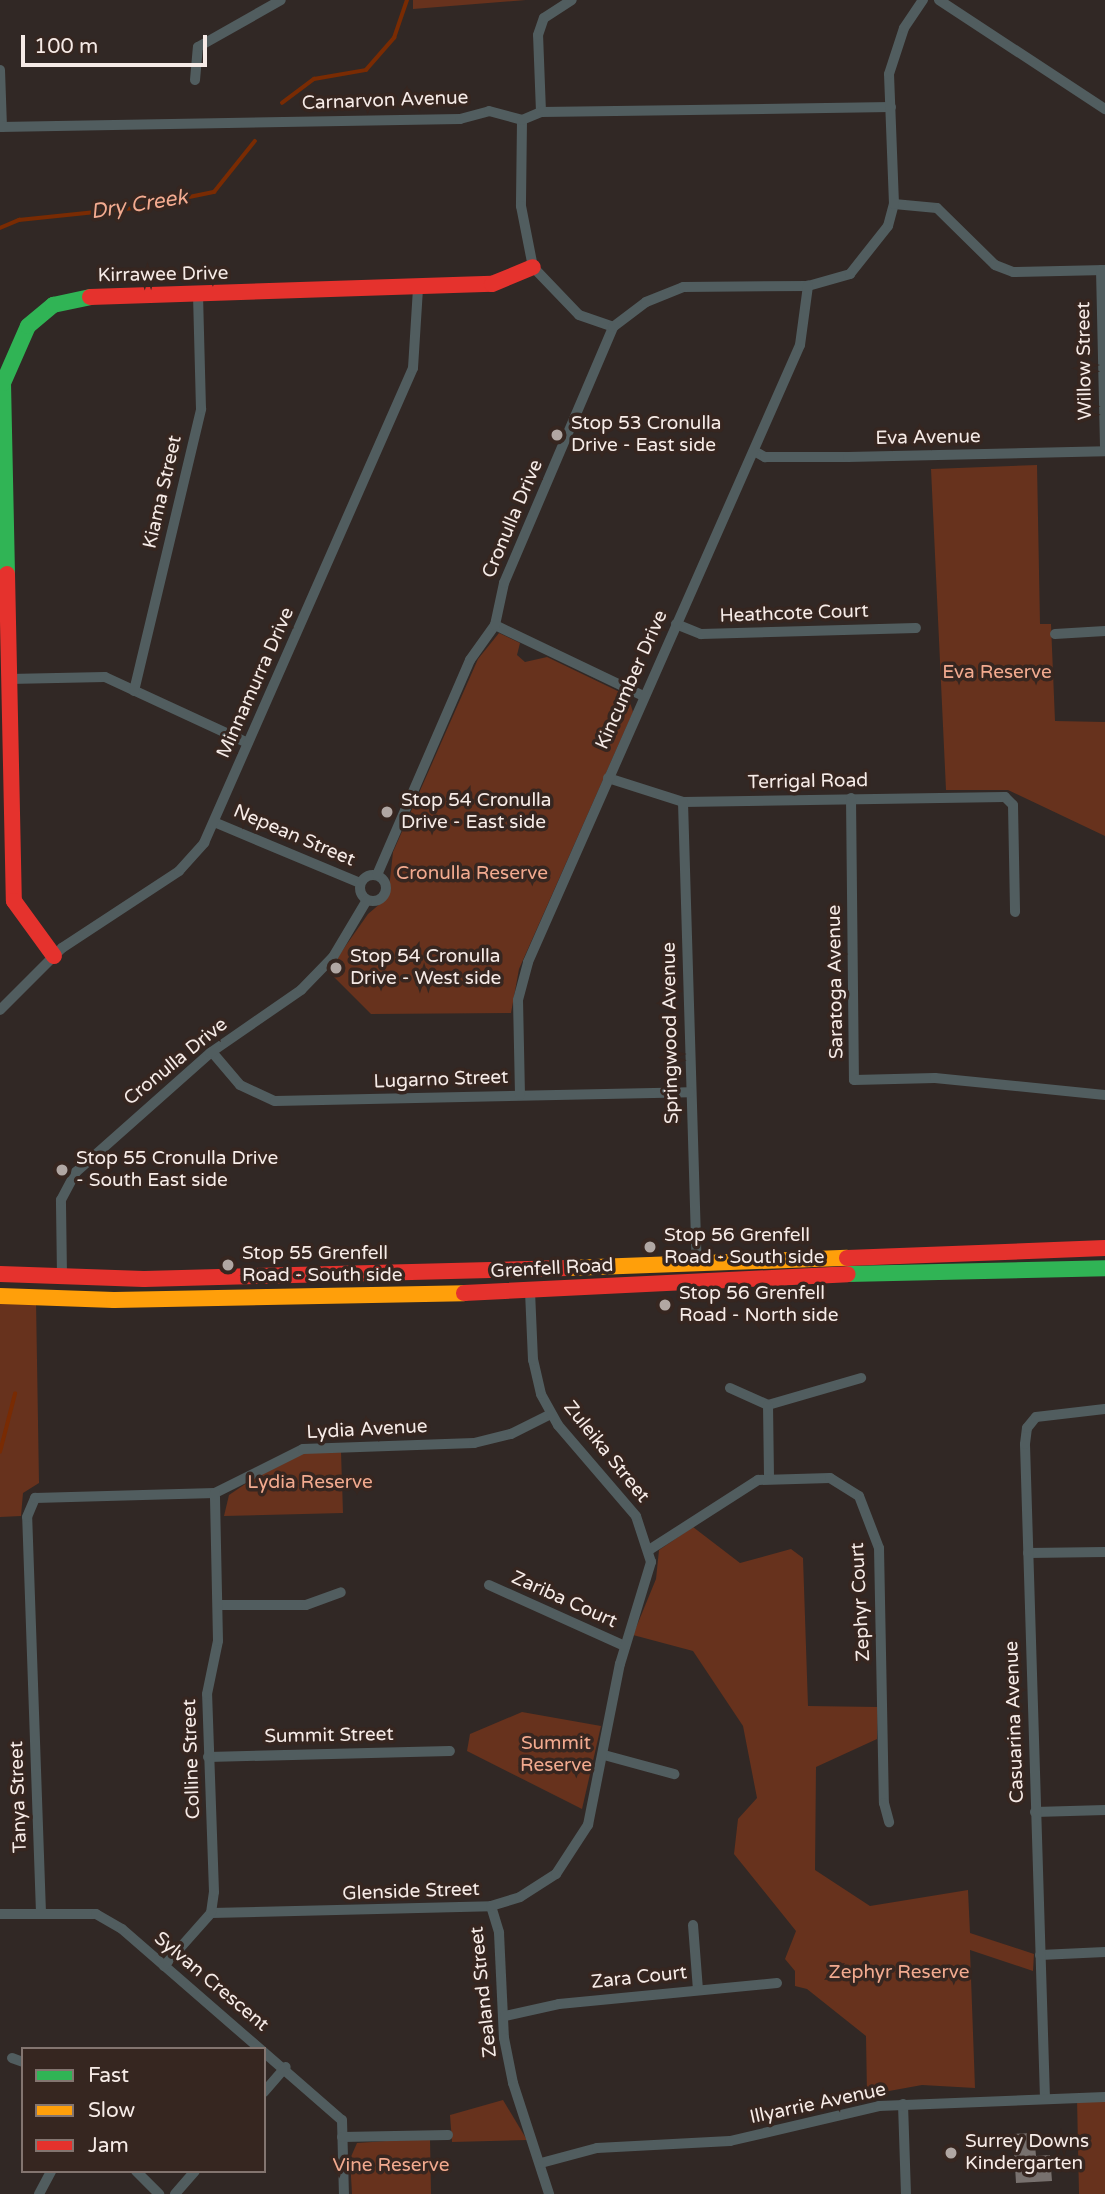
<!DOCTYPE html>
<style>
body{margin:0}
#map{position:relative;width:1105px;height:2194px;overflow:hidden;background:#312825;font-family:"Varela Round",sans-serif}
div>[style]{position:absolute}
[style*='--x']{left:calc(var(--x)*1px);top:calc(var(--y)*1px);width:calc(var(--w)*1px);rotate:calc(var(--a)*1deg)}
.green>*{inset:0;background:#67321d}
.stream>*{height:3.5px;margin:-1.75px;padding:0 1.75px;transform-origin:1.75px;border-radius:1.75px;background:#792b03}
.building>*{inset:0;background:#78716e}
.street>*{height:10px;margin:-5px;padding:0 5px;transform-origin:5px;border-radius:5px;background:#515d5f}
.street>.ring{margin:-5px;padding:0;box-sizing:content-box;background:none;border:10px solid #515d5f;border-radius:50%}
.fast>*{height:16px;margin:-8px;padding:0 8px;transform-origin:8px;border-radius:8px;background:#30b455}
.slow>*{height:16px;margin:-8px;padding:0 8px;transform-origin:8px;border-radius:8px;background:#ff9f0a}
.jam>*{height:16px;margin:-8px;padding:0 8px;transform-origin:8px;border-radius:8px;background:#e5322d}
.dots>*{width:19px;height:19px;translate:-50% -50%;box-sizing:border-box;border:4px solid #362620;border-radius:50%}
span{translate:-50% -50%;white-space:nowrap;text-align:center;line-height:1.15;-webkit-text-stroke:7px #362620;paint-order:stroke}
.street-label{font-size:19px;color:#f6ebe7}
.poi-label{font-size:19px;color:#f6ebe7}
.left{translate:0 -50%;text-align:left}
.park-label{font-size:19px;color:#f2aa8f}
.water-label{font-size:21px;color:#f3ab90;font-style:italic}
.legend{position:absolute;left:21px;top:2047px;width:245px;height:126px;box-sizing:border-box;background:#362620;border:2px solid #837570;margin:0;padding:9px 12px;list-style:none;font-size:21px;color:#f6ebe7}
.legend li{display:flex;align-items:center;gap:14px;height:35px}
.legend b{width:35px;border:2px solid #837570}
.scale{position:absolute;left:21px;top:35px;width:186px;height:32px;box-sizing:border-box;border:4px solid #f6ebe7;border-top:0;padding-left:9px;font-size:21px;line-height:24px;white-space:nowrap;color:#f6ebe7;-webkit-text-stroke:5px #362620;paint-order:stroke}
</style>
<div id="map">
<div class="green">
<div style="clip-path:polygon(413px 0,526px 0,413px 9px)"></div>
<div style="clip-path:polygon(1037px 465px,1040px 624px,1051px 624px,1055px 721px,1105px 722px,1105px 836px,1008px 790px,946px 790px,931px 469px)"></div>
<div style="clip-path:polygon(499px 633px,520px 643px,517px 655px,525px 662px,547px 657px,628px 696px,633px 712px,519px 969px,511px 1013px,371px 1014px,328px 971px,368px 914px,388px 897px,393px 852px,478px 659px)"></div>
<div style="clip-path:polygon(0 1299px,36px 1300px,39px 1483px,23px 1493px,21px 1516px,0 1517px)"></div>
<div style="clip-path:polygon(341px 1452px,343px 1513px,224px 1516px,229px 1495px,281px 1460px,303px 1453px)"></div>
<div style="clip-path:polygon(693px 1527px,740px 1563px,791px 1549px,803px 1558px,808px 1706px,878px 1707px,877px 1739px,816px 1767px,815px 1870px,870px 1906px,968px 1890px,970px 1933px,1034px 1954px,1033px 1971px,970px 1950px,975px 2088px,922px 2085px,867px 2095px,866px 2036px,807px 1989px,795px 1986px,795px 1971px,785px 1959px,796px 1931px,734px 1854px,738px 1819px,757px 1798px,743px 1726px,693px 1651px,633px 1635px,656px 1579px,659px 1550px)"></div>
<div style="clip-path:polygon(522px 1712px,601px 1726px,582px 1809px,467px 1751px,470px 1734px)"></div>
<div style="clip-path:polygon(1105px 2097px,1105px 2194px,1079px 2194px,1077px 2098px)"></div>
<div style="clip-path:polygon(503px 2100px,527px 2140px,452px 2142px,450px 2115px)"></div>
<div style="clip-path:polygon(430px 2138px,431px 2194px,352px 2194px,350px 2159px,357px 2143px)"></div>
</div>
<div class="stream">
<div style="--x:282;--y:103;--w:40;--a:-37"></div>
<div style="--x:314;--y:79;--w:53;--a:-9.8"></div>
<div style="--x:366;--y:70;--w:43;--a:-48.8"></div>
<div style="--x:394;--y:38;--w:40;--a:-71.1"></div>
<div style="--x:0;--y:228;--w:21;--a:-23"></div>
<div style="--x:19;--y:220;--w:118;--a:-5.9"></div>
<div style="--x:136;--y:208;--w:80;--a:-11.6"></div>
<div style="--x:214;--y:192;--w:65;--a:-51.2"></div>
<div style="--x:0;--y:1452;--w:60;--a:-75.5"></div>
</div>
<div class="building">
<div style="clip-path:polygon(1034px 2133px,1036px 2156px,1050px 2155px,1052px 2181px,1016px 2183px,1013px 2134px)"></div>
</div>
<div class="street">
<div style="--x:939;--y:0;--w:199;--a:33.3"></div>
<div style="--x:0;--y:70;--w:57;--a:88"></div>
<div style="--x:195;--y:80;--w:33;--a:-85"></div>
<div style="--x:198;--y:47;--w:95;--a:-29.5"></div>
<div style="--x:541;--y:112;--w:77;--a:-92.2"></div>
<div style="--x:538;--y:35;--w:18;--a:-71"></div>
<div style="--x:544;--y:18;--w:33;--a:-33"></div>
<div style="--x:522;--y:120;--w:86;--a:90.7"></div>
<div style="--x:521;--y:206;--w:62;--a:78.9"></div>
<div style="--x:533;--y:267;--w:66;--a:46.2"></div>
<div style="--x:579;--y:315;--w:36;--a:19"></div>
<div style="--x:0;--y:127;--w:460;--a:-1"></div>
<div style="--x:460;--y:119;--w:30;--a:-15"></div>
<div style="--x:489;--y:111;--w:34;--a:15"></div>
<div style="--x:522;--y:120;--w:21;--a:-23"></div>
<div style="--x:541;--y:112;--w:350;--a:-0.8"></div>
<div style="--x:894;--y:204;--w:43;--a:5.3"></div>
<div style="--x:937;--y:208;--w:81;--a:44.5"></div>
<div style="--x:995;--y:265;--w:19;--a:21"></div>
<div style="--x:1013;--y:272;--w:92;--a:-1.2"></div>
<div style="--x:1101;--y:270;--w:181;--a:88.7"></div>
<div style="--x:754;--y:451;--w:13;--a:29"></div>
<div style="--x:765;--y:457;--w:83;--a:0"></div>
<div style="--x:848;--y:457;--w:257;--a:-1.3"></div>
<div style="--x:676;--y:624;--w:27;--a:22"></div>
<div style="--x:701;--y:634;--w:215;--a:-1.6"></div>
<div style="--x:495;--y:625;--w:164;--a:25.6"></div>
<div style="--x:1055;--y:634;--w:50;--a:-3.4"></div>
<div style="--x:9;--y:679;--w:96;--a:-1.2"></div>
<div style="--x:105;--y:677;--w:157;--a:24.8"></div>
<div style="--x:134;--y:691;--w:290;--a:-76.6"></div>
<div style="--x:201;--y:409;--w:112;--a:-91.5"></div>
<div style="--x:608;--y:778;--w:79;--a:17.7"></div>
<div style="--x:683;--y:802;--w:322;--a:-0.9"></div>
<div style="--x:1005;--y:797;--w:11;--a:45"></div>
<div style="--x:1013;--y:805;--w:107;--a:88.9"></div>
<div style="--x:851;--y:798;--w:282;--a:89.4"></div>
<div style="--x:854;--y:1080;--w:81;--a:-1.4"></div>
<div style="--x:935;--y:1078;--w:171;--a:5.7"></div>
<div style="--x:683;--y:802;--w:460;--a:88.3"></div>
<div style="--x:214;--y:822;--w:158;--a:22.7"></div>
<div class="ring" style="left:360px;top:875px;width:16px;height:16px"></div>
<div style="--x:377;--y:875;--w:234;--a:-66.6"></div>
<div style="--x:470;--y:660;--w:43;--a:-54.5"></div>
<div style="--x:495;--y:625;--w:43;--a:-77.9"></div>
<div style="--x:504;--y:583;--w:278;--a:-66.9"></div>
<div style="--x:613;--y:327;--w:41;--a:-37.1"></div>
<div style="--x:646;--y:302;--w:40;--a:-22"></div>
<div style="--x:683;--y:287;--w:125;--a:-0.5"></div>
<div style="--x:808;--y:286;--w:44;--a:-15.9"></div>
<div style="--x:850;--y:274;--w:61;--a:-51.6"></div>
<div style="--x:888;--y:226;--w:23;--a:-75"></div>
<div style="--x:894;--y:204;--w:130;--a:-92.2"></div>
<div style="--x:889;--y:74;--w:48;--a:-71.9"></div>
<div style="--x:904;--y:28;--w:34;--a:-56"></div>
<div style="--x:0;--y:1010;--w:88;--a:-45"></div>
<div style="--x:62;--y:948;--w:140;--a:-33.3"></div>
<div style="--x:179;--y:871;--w:38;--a:-48"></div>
<div style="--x:204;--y:843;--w:519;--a:-66.25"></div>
<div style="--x:413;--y:368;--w:80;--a:-86.4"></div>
<div style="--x:212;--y:1052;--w:43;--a:49.7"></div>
<div style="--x:240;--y:1085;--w:38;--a:25"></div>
<div style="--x:275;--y:1101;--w:415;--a:-1.2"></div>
<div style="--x:520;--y:1095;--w:95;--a:-91.2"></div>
<div style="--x:518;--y:1000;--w:39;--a:-75"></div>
<div style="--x:528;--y:962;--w:674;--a:-66.21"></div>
<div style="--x:800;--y:345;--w:60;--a:-82.3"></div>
<div style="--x:62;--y:1276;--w:76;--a:-90.8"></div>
<div style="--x:61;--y:1200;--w:32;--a:-62"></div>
<div style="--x:76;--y:1172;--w:179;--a:-41.6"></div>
<div style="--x:210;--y:1053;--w:111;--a:-34.7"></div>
<div style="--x:301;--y:990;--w:46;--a:-45.9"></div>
<div style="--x:333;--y:957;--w:66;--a:-59.2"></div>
<div style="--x:730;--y:1388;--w:42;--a:24.1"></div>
<div style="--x:768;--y:1405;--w:97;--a:-16.2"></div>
<div style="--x:768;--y:1405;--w:74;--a:89.2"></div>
<div style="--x:649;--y:1550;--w:130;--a:-32.7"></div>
<div style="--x:758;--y:1480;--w:72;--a:-1.6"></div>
<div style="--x:830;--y:1478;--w:34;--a:32"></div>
<div style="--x:859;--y:1496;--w:56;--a:69"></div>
<div style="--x:879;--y:1548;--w:255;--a:88.9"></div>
<div style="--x:884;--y:1803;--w:20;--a:75"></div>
<div style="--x:1028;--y:1553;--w:77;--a:-0.7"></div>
<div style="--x:489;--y:1585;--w:149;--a:24.2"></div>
<div style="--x:219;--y:1605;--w:87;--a:0"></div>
<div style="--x:306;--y:1605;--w:37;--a:-20"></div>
<div style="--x:604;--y:1755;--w:73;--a:15.2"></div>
<div style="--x:208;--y:1757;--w:242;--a:-1.4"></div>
<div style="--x:1035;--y:1812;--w:70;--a:-1.6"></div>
<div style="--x:491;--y:1906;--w:28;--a:73"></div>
<div style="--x:499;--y:1933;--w:105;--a:87.3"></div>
<div style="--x:504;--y:2038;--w:46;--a:78.7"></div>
<div style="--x:513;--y:2083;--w:117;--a:72"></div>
<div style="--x:41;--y:1913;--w:396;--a:-92"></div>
<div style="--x:27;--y:1517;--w:21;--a:-67"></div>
<div style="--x:35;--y:1498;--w:180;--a:-1.6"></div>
<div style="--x:215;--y:1493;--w:98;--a:-26.6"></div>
<div style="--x:303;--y:1449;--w:171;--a:-2"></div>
<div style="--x:474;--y:1443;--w:38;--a:-14"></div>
<div style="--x:511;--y:1434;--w:45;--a:-26.6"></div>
<div style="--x:211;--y:1913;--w:280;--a:-1.4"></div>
<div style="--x:491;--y:1906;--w:30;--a:-17"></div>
<div style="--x:520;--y:1897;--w:43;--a:-32.6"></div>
<div style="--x:556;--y:1874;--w:59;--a:-56.9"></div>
<div style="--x:588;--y:1825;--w:164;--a:-78.8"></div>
<div style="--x:620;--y:1664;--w:107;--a:-73.1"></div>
<div style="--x:651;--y:1562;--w:48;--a:-108.1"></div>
<div style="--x:636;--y:1516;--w:120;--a:-130.6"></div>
<div style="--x:558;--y:1425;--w:35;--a:-119"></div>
<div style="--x:541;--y:1394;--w:35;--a:-103"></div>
<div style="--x:533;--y:1360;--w:68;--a:-92.5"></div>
<div style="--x:0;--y:1914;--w:96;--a:0"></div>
<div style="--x:96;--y:1914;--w:30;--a:30"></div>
<div style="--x:122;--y:1929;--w:291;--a:41"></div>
<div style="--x:342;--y:2120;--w:74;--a:88.5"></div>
<div style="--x:693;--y:1925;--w:65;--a:85.6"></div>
<div style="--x:1040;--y:1955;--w:65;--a:-2.6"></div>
<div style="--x:164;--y:1966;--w:71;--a:-48.4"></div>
<div style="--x:211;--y:1913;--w:21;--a:-82"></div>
<div style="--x:214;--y:1892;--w:198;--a:-92"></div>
<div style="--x:207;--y:1694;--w:54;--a:-78.3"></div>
<div style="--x:218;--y:1641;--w:148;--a:-91.2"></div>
<div style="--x:505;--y:2016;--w:55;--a:-12.5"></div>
<div style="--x:559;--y:2004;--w:219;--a:-5.5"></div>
<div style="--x:12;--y:2058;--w:12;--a:20"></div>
<div style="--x:264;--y:2092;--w:33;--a:-49"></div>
<div style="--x:1045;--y:2099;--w:655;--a:-91.75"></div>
<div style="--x:1025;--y:1444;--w:16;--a:-83"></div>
<div style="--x:1027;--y:1428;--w:14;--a:-51"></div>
<div style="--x:1036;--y:1417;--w:69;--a:-6.6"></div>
<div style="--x:903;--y:2104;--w:90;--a:88.1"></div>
<div style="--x:342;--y:2137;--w:106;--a:-1.1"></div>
<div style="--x:541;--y:2163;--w:58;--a:-15"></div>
<div style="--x:597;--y:2148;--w:133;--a:-3"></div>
<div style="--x:730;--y:2141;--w:153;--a:-13.2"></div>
<div style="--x:879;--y:2106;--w:226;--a:-2.3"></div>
<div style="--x:136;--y:2171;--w:33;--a:45"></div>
<div style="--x:39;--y:2194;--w:26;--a:-62"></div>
<div style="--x:175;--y:2194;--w:30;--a:-49"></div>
</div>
<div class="fast">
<div style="--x:7;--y:574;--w:191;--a:-91.2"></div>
<div style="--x:3;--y:383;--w:62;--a:-66.3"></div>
<div style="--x:28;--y:326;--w:33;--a:-40"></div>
<div style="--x:53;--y:305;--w:38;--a:-12"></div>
<div style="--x:848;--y:1274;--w:257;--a:-1.3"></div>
</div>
<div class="slow">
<div style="--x:568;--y:1268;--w:279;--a:-2.1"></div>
<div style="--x:0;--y:1296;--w:114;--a:2"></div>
<div style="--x:114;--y:1300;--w:350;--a:-1.1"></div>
</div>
<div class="jam">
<div style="--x:90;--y:297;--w:402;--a:-1.9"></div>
<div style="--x:492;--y:284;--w:44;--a:-22.5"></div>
<div style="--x:7;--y:574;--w:327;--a:88.8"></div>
<div style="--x:14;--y:901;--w:68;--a:54"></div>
<div style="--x:847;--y:1258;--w:258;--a:-2.2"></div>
<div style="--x:0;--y:1274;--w:144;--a:2"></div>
<div style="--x:144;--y:1279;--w:424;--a:-1.5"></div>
<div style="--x:464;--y:1293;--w:384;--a:-2.8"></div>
</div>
<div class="dots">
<div style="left:557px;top:435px;background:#b1a7a3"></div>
<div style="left:387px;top:812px;background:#b1a7a3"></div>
<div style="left:336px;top:968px;background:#b1a7a3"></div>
<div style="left:62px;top:1170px;background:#b1a7a3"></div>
<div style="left:650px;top:1247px;background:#b1a7a3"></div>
<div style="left:228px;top:1265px;background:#b1a7a3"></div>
<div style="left:665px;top:1305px;background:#b1a7a3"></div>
<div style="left:951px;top:2153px;background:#b1a7a3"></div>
</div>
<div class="street-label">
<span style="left:385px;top:101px;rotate:-2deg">Carnarvon Avenue</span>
<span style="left:163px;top:275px;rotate:-1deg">Kirrawee Drive</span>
<span style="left:1085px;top:361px;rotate:-91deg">Willow Street</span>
<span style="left:928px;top:438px;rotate:-1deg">Eva Avenue</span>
<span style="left:163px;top:492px;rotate:-77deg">Kiama Street</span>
<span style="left:513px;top:519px;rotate:-67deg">Cronulla Drive</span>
<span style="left:794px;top:614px;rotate:-2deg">Heathcote Court</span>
<span style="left:632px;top:680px;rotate:-66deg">Kincumber Drive</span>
<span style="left:256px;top:683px;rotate:-66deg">Minnamurra Drive</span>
<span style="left:808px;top:782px;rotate:-1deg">Terrigal Road</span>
<span style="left:294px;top:836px;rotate:23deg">Nepean Street</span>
<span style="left:836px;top:982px;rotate:-91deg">Saratoga Avenue</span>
<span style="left:671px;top:1033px;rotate:-91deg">Springwood Avenue</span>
<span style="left:176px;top:1062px;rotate:-39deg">Cronulla Drive</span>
<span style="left:441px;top:1080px;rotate:-2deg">Lugarno Street</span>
<span style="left:552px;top:1269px;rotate:-3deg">Grenfell Road</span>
<span style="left:367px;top:1430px;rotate:-3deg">Lydia Avenue</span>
<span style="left:606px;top:1452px;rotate:51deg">Zuleika Street</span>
<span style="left:564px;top:1600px;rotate:24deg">Zariba Court</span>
<span style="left:861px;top:1602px;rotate:-93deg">Zephyr Court</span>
<span style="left:1015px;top:1722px;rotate:-92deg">Casuarina Avenue</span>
<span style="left:329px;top:1736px;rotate:-1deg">Summit Street</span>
<span style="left:192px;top:1759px;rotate:-92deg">Colline Street</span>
<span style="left:19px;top:1797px;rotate:-92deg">Tanya Street</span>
<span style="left:411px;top:1892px;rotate:-2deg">Glenside Street</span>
<span style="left:639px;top:1978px;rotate:-6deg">Zara Court</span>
<span style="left:211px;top:1982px;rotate:40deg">Sylvan Crescent</span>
<span style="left:484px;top:1992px;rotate:-96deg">Zealand Street</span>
<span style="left:818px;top:2104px;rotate:-12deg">Illyarrie Avenue</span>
</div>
<div class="poi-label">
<span class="left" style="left:571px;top:435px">Stop 53 Cronulla<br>Drive - East side</span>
<span class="left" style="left:401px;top:812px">Stop 54 Cronulla<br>Drive - East side</span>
<span class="left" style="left:350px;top:968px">Stop 54 Cronulla<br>Drive - West side</span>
<span class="left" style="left:76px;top:1170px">Stop 55 Cronulla Drive<br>- South East side</span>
<span class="left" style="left:664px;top:1247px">Stop 56 Grenfell<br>Road - South side</span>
<span class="left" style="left:242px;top:1265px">Stop 55 Grenfell<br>Road - South side</span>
<span class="left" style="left:679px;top:1305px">Stop 56 Grenfell<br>Road - North side</span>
<span class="left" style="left:965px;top:2153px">Surrey Downs<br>Kindergarten</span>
</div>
<div class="park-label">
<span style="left:997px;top:673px">Eva Reserve</span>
<span style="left:472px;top:874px">Cronulla Reserve</span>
<span style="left:310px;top:1483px">Lydia Reserve</span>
<span style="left:556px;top:1755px">Summit<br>Reserve</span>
<span style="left:899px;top:1973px">Zephyr Reserve</span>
<span style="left:391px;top:2166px">Vine Reserve</span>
</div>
<div class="water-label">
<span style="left:139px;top:205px;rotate:-9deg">Dry Creek</span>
</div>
<ul class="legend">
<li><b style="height:9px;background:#30b455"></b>Fast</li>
<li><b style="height:9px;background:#ff9f0a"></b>Slow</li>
<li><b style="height:9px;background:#e5322d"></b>Jam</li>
</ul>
<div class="scale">100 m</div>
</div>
